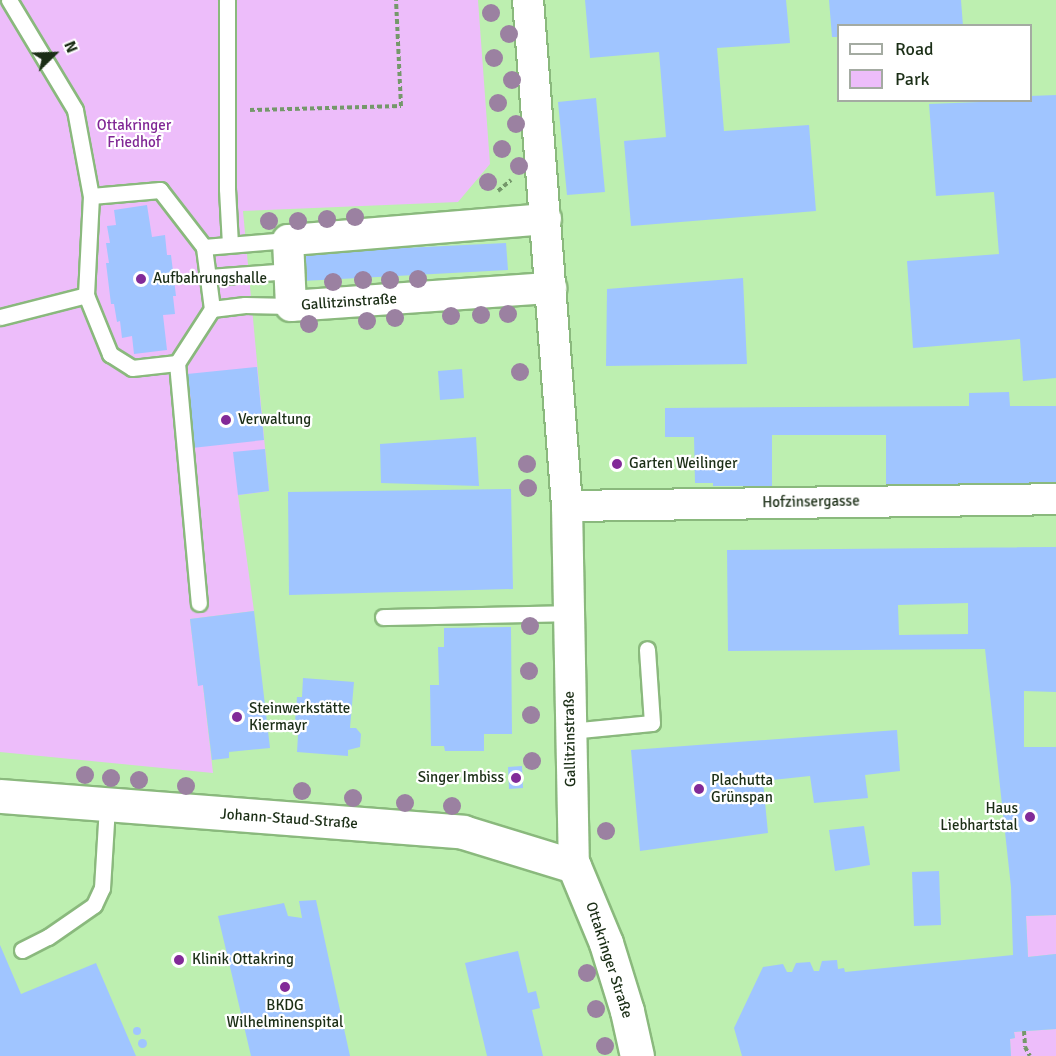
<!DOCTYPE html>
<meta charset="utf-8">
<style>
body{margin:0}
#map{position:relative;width:1056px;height:1056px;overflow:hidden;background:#bdefb0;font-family:Signika,sans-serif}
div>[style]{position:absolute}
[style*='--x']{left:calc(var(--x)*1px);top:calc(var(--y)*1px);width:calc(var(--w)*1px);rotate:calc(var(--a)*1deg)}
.green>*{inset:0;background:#edbdfa}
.building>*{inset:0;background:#a0c5ff}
.round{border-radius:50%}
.path>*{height:4px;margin-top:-2px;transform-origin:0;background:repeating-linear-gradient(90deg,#74986a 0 4.5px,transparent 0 7.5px)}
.roads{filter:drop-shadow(2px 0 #8ab97d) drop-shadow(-2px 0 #8ab97d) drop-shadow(0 2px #8ab97d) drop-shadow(0 -2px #8ab97d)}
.lane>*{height:15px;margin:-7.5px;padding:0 7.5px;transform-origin:7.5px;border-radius:7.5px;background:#fff}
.street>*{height:30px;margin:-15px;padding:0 15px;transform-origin:15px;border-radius:15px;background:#fff}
.secondary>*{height:33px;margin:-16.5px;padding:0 16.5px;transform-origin:16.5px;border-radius:16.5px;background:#fff}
.trees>*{width:18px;height:18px;margin:-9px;border-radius:50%;background:#9b81a1}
.dots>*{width:16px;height:16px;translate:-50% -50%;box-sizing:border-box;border:3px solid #fff;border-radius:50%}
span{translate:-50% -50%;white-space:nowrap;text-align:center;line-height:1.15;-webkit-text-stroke:4.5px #fff;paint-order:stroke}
.park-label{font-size:15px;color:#802795}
.poi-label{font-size:15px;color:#1b2e16}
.left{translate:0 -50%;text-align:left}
.right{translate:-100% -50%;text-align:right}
.street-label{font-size:15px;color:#1b2e16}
.legend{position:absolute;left:837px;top:24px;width:195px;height:78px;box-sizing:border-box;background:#fff;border:2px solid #a4aba2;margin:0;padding:8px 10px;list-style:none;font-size:18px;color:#1b2e16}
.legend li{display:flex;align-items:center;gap:12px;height:30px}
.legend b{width:30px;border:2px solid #a4aba2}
.north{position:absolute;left:24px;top:24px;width:60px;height:60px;-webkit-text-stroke:4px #fff;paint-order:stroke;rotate:67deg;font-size:16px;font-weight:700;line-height:24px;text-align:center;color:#1b2e16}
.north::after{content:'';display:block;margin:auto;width:21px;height:27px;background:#1b2e16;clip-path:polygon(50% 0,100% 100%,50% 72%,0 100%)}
</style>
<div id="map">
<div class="green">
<div style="clip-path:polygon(0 0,478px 0,490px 164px,458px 202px,243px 211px,269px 491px,238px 495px,254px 611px,190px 619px,198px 685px,203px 685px,213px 773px,0 752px)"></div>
<div style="clip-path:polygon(1056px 915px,1056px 954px,1028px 957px,1026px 916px)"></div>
<div style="clip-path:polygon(1056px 1029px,1056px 1056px,1011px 1056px,1010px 1039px,1015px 1038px,1014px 1032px)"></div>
</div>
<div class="building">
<div style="clip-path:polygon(585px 0,786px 0,790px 43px,717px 48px,724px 131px,809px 125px,816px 211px,631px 226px,624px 141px,666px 137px,659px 52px,590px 58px)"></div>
<div style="clip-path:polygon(829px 0,961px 0,963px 26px,838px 26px,838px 37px,832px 37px)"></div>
<div style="clip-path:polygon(1056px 95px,1056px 378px,1023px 381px,1020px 339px,913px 348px,907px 261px,999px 254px,994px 192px,936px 196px,929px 104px,1030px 100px,1030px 96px)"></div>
<div style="clip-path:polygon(596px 98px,605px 192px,567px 195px,558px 102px)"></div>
<div style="clip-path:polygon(147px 205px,152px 237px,165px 235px,167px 255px,171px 255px,176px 296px,173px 296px,175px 314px,163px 315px,167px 350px,134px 354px,132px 336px,122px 338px,120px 321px,117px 322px,114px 304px,111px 304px,106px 263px,109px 263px,106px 243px,110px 243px,107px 226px,116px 225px,114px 210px)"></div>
<div style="clip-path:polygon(506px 243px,508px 270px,303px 281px,301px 253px)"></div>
<div style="clip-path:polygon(743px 278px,747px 364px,606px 366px,607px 289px)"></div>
<div style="clip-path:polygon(257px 367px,264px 440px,192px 448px,187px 400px,191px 400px,187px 374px)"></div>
<div style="clip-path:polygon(462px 369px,464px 398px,440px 400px,438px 371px)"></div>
<div style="clip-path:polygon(1009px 392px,1010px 406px,1056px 406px,1056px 484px,886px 485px,886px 435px,772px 435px,772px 486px,713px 486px,713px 483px,695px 483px,694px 437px,665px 437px,665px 408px,969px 406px,969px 393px)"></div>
<div style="clip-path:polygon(476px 437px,479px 486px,381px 483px,380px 444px)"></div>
<div style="clip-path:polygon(265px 449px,269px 491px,238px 495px,233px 452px)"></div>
<div style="clip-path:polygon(511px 489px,513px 589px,289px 595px,288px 492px)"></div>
<div style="clip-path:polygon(evenodd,1056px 547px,1056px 692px,1024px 691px,1024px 747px,1056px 747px,1056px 915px,1026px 916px,1028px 957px,1056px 954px,1056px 1029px,1014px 1032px,1015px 1038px,1010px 1039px,1011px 1056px,742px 1056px,734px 1028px,763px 967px,783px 964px,787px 972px,792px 972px,796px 963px,810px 962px,814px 971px,819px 971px,822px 961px,837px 960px,838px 969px,844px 968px,845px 972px,1013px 955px,1011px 887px,985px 649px,728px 651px,727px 550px,1056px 547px,968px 603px,968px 634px,899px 635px,898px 605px,968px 603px)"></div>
<div style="clip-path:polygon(254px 611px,270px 748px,229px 752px,229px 758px,212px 760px,203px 685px,198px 686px,190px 619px)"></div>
<div style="clip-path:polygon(511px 627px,512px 734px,484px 734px,484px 751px,445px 751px,444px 746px,431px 746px,430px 685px,439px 685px,438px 647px,444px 647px,444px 628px)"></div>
<div style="clip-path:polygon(303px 678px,354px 682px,350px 728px,356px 728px,361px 734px,360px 747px,348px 750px,348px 756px,297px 752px,298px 735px,294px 734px,297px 697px,302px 697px)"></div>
<div style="clip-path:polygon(897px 730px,900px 771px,865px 775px,868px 798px,814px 803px,810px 776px,763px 781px,768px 833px,640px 851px,631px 750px)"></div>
<div style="clip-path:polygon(522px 766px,523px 788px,509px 789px,508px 767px)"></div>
<div style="clip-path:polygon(864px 826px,870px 865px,835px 871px,829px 830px)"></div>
<div style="clip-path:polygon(939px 871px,941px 925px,914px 926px,912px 872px)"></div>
<div style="clip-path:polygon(316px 900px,350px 1056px,251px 1056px,218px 916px,284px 903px,288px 916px,302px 918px,299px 901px)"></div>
<div style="clip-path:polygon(0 945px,21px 994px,96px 963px,136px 1056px,0 1056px)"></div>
<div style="clip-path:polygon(518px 951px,528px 993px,536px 991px,540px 1008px,532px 1010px,543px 1056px,487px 1056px,465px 963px)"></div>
<div class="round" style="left:133px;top:1027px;width:8px;height:8px"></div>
<div class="round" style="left:137.5px;top:1038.5px;width:9px;height:9px"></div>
</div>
<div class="path">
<div style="--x:250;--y:110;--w:151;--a:-1.5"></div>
<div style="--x:401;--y:106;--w:106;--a:-92.7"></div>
<div style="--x:498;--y:191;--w:17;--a:-40"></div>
<div style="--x:1024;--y:1031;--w:16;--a:86"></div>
<div style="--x:1025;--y:1047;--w:10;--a:61"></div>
</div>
<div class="roads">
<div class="lane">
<div style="--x:9;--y:0;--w:128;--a:59"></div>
<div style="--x:75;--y:110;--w:87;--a:79.5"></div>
<div style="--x:91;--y:196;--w:99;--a:92.9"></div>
<div style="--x:86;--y:295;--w:64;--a:67.9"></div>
<div style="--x:110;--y:354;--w:26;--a:32"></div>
<div style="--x:132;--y:368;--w:45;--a:-6.3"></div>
<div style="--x:177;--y:363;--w:64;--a:-57.1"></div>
<div style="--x:212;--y:309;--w:63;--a:-97.4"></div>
<div style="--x:204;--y:247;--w:72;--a:-127.7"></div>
<div style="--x:160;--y:190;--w:69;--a:175"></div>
<div style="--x:227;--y:0;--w:189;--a:90"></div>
<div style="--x:227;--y:189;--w:55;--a:86.9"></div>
<div style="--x:204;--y:247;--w:84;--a:-4.8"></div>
<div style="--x:209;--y:277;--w:81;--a:-4.2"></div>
<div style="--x:212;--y:309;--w:33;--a:-7"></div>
<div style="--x:245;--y:305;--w:46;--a:1.2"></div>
<div style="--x:0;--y:317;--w:89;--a:-14.3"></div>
<div style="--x:177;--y:363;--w:241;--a:84.8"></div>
<div style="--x:383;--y:617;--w:185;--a:-1.2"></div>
<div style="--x:570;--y:731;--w:82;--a:-5.6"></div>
<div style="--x:652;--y:723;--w:74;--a:-93.9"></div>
<div style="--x:22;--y:950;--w:29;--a:-27"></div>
<div style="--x:48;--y:937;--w:56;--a:-34.8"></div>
<div style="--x:94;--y:905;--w:19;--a:-65"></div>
<div style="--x:102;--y:888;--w:82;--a:-86.5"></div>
</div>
<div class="street">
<div style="--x:528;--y:0;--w:508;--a:85.59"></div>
<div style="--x:567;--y:506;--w:360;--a:88.9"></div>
<div style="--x:546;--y:219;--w:259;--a:175.3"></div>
<div style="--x:288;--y:240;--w:66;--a:87.4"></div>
<div style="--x:291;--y:306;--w:261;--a:-4"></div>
<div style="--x:567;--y:506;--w:489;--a:-0.8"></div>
</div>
<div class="secondary">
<div style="--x:0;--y:796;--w:464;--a:4.4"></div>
<div style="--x:463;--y:832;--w:116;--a:17"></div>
<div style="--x:574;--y:866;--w:83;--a:67.4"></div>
<div style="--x:606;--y:943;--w:71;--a:72.8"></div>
<div style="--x:627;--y:1011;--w:46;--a:77.5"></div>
</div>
</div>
<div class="trees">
<div style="left:491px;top:13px"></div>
<div style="left:509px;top:34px"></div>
<div style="left:494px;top:58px"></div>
<div style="left:512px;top:80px"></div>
<div style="left:498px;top:103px"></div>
<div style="left:516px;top:124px"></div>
<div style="left:502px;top:149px"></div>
<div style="left:519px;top:166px"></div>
<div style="left:488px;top:182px"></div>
<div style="left:355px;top:217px"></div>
<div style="left:327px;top:219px"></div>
<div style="left:269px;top:221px"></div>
<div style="left:298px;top:221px"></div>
<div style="left:418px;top:279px"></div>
<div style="left:363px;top:280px"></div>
<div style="left:390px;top:280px"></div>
<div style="left:333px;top:282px"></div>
<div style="left:508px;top:314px"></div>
<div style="left:481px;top:315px"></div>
<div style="left:451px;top:316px"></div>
<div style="left:395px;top:318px"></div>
<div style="left:367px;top:321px"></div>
<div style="left:309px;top:324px"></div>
<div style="left:520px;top:372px"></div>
<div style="left:527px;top:464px"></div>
<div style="left:528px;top:488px"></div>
<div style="left:530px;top:626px"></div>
<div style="left:529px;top:671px"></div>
<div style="left:531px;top:715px"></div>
<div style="left:532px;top:761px"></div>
<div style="left:85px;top:775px"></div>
<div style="left:111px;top:778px"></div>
<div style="left:139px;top:780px"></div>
<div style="left:186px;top:786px"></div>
<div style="left:302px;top:791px"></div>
<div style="left:353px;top:798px"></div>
<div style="left:405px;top:803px"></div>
<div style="left:452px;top:806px"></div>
<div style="left:606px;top:831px"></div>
<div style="left:587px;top:973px"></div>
<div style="left:596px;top:1009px"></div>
<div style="left:605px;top:1046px"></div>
</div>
<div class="dots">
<div style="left:141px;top:279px;background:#822a98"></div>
<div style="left:226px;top:420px;background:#822a98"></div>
<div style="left:617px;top:464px;background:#822a98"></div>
<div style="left:237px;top:717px;background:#822a98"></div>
<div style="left:516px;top:778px;background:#822a98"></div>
<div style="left:699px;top:789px;background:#822a98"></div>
<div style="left:1030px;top:817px;background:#822a98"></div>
<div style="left:179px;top:960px;background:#822a98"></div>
<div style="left:285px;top:987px;background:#822a98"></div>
</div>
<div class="park-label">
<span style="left:134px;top:134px">Ottakringer<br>Friedhof</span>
</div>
<div class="poi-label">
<span class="left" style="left:153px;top:279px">Aufbahrungshalle</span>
<span class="left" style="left:238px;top:420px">Verwaltung</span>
<span class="left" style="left:629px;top:464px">Garten Weilinger</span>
<span class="left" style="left:249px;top:717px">Steinwerkstätte<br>Kiermayr</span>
<span class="right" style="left:504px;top:778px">Singer Imbiss</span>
<span class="left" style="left:711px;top:789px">Plachutta<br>Grünspan</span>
<span class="right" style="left:1018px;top:817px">Haus<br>Liebhartstal</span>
<span class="left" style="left:192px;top:960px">Klinik Ottakring</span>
<span style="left:285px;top:1014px">BKDG<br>Wilhelminenspital</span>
</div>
<div class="street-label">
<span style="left:349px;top:302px;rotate:-4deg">Gallitzinstraße</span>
<span style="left:811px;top:502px;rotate:-1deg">Hofzinsergasse</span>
<span style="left:570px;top:739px;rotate:-91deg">Gallitzinstraße</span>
<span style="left:289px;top:819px;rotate:4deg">Johann-Staud-Straße</span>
<span style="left:609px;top:960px;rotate:72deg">Ottakringer Straße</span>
</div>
<ul class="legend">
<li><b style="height:8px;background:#fff"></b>Road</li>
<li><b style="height:16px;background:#edbdfa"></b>Park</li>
</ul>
<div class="north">N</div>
</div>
